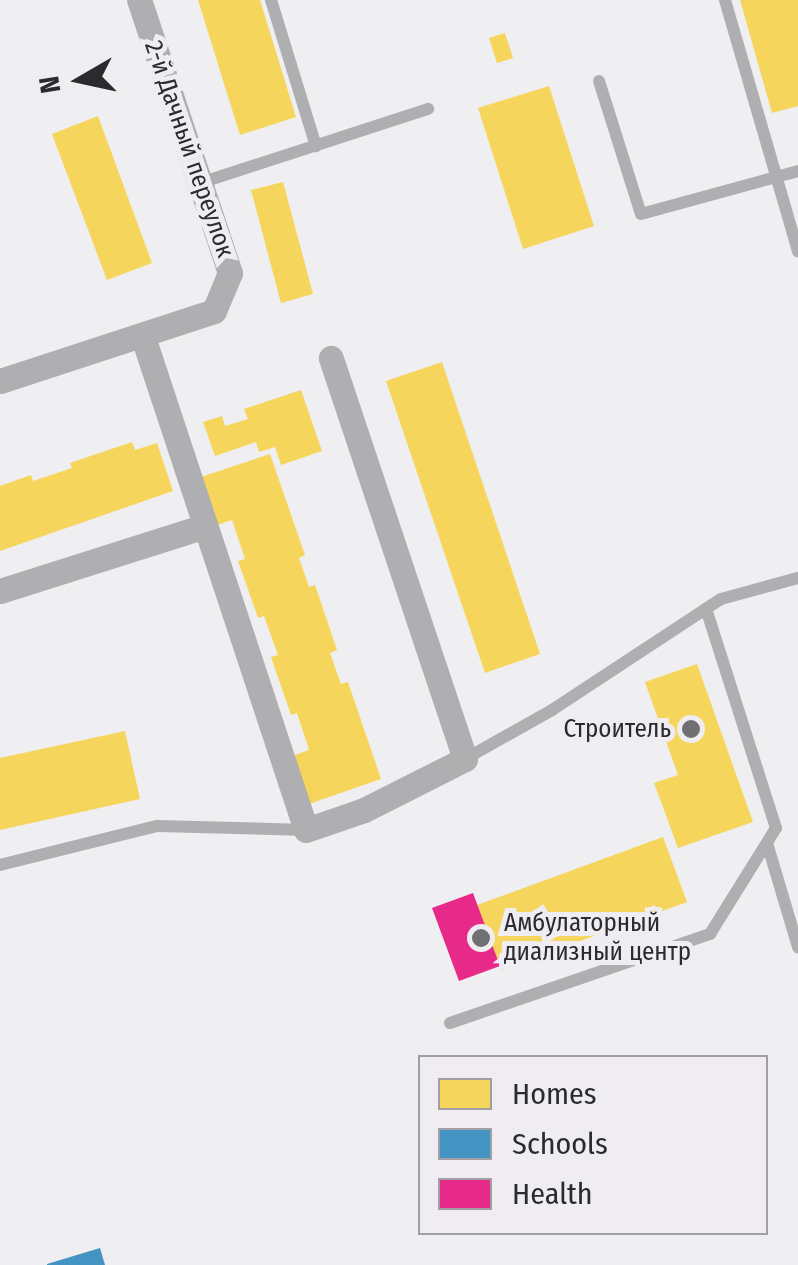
<!DOCTYPE html>
<meta charset="utf-8">
<style>
body{margin:0}
#map{position:relative;width:798px;height:1265px;overflow:hidden;background:#efeef1;font-family:"Fira Sans Condensed",sans-serif}
div>[style]{position:absolute}
[style*='--x']{left:calc(var(--x)*1px);top:calc(var(--y)*1px);width:calc(var(--w)*1px);rotate:calc(var(--a)*1deg)}
.homes>*{inset:0;background:#f6d55c}
.schools>*{inset:0;background:#4393c3}
.health>*{inset:0;background:#e7298a}
.lane>*{height:12px;margin:-6px;padding:0 6px;transform-origin:6px;border-radius:6px;background:#afaeb0}
.street>*{height:25px;margin:-12.5px;padding:0 12.5px;transform-origin:12.5px;border-radius:12.5px;background:#afaeb0}
.dots>*{width:28px;height:28px;translate:-50% -50%;box-sizing:border-box;border:5px solid #efedf2;border-radius:50%}
span{translate:-50% -50%;white-space:nowrap;text-align:center;line-height:1.15;-webkit-text-stroke:10px #efedf2;paint-order:stroke}
.street-label{font-size:25px;color:#2b2a2c}
.poi-label{font-size:25px;color:#2b2a2c}
.right{translate:-100% -50%;text-align:right}
.left{translate:0 -50%;text-align:left}
.legend{position:absolute;left:418px;top:1055px;width:350px;height:180px;box-sizing:border-box;background:#efedf2;border:2px solid #a19fa3;margin:0;padding:12px 18px;list-style:none;font-size:30px;color:#2b2a2c}
.legend li{display:flex;align-items:center;gap:20px;height:50px}
.legend b{width:50px;border:2px solid #a19fa3}
.north{position:absolute;left:30px;top:30px;width:100px;height:100px;-webkit-text-stroke:8px #efedf2;paint-order:stroke;rotate:261deg;font-size:28px;font-weight:700;line-height:40px;text-align:center;color:#2b2a2c}
.north::after{content:'';display:block;margin:auto;width:35px;height:45px;background:#2b2a2c;clip-path:polygon(50% 0,100% 100%,50% 72%,0 100%)}
</style>
<div id="map">
<div class="homes">
<div style="clip-path:polygon(198px 0,260px 0,296px 117px,240px 135px)"></div>
<div style="clip-path:polygon(740px 0,798px 0,798px 106px,772px 113px)"></div>
<div style="clip-path:polygon(505px 33px,513px 58px,497px 63px,489px 38px)"></div>
<div style="clip-path:polygon(549px 86px,594px 226px,523px 249px,478px 108px)"></div>
<div style="clip-path:polygon(98px 116px,152px 263px,107px 280px,52px 134px)"></div>
<div style="clip-path:polygon(283px 182px,313px 294px,281px 303px,251px 190px)"></div>
<div style="clip-path:polygon(442px 362px,540px 654px,485px 673px,386px 381px)"></div>
<div style="clip-path:polygon(301px 390px,322px 451px,281px 465px,275px 447px,259px 452px,256px 442px,215px 456px,203px 422px,222px 416px,225px 426px,248px 419px,244px 409px)"></div>
<div style="clip-path:polygon(132px 442px,135px 450px,157px 443px,173px 491px,0 551px,0 486px,31px 475px,33px 481px,72px 468px,70px 463px)"></div>
<div style="clip-path:polygon(270px 454px,305px 555px,299px 558px,309px 587px,315px 585px,337px 650px,330px 653px,341px 684px,348px 682px,381px 779px,309px 804px,292px 756px,309px 750px,297px 713px,291px 715px,271px 657px,278px 655px,264px 616px,258px 618px,238px 561px,245px 559px,232px 520px,214px 526px,198px 478px)"></div>
<div style="clip-path:polygon(697px 664px,753px 822px,678px 848px,654px 783px,678px 775px,645px 682px)"></div>
<div style="clip-path:polygon(125px 731px,140px 799px,0 830px,0 758px)"></div>
<div style="clip-path:polygon(663px 837px,687px 902px,501px 970px,477px 905px)"></div>
</div>
<div class="schools">
<div style="clip-path:polygon(100px 1248px,105px 1265px,47px 1265px,47px 1264px)"></div>
</div>
<div class="health">
<div style="clip-path:polygon(473px 893px,500px 966px,459px 981px,432px 908px)"></div>
</div>
<div class="lane">
<div style="--x:271;--y:0;--w:153;--a:72.9"></div>
<div style="--x:725;--y:0;--w:262;--a:73.8"></div>
<div style="--x:599;--y:81;--w:139;--a:72.5"></div>
<div style="--x:641;--y:214;--w:163;--a:-15.3"></div>
<div style="--x:200;--y:183;--w:240;--a:-18"></div>
<div style="--x:465;--y:759;--w:100;--a:-29.4"></div>
<div style="--x:552;--y:710;--w:202;--a:-33.3"></div>
<div style="--x:721;--y:599;--w:80;--a:-15.3"></div>
<div style="--x:767;--y:843;--w:109;--a:73.4"></div>
<div style="--x:0;--y:865;--w:162;--a:-14"></div>
<div style="--x:157;--y:826;--w:149;--a:1.5"></div>
<div style="--x:450;--y:1023;--w:275;--a:-18.9"></div>
<div style="--x:710;--y:934;--w:125;--a:-58.1"></div>
<div style="--x:776;--y:828;--w:230;--a:-107.7"></div>
</div>
<div class="street">
<div style="--x:143;--y:337;--w:519;--a:71.7"></div>
<div style="--x:306;--y:830;--w:61;--a:-19"></div>
<div style="--x:364;--y:810;--w:113;--a:-26.8"></div>
<div style="--x:465;--y:759;--w:423;--a:-108.5"></div>
<div style="--x:0;--y:381;--w:225;--a:-18.1"></div>
<div style="--x:214;--y:311;--w:41;--a:-67.2"></div>
<div style="--x:230;--y:273;--w:288;--a:-108.4"></div>
<div style="--x:0;--y:591;--w:215;--a:-17.6"></div>
</div>
<div class="dots">
<div style="left:691px;top:729px;background:#706f71"></div>
<div style="left:481px;top:938px;background:#706f71"></div>
</div>
<div class="street-label">
<span style="left:189px;top:149px;rotate:71deg">2-й Дачный переулок</span>
</div>
<div class="poi-label">
<span class="right" style="left:671px;top:729px">Строитель</span>
<span class="left" style="left:504px;top:938px">Амбулаторный<br>диализный центр</span>
</div>
<ul class="legend">
<li><b style="height:28px;background:#f6d55c"></b>Homes</li>
<li><b style="height:28px;background:#4393c3"></b>Schools</li>
<li><b style="height:28px;background:#e7298a"></b>Health</li>
</ul>
<div class="north">N</div>
</div>
